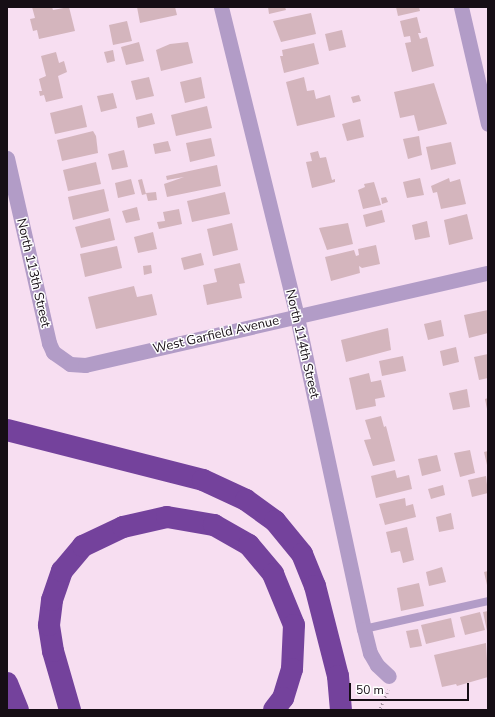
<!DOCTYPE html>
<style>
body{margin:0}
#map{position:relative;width:495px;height:717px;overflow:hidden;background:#f7def1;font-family:"Nunito Sans",sans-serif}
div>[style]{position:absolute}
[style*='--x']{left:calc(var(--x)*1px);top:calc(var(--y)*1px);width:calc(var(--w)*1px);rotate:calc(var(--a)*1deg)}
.building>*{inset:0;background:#d4b5bd}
.path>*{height:2.5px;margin-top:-1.25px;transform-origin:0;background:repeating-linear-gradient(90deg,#a693a2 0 1px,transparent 0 4px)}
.lane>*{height:8px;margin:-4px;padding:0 4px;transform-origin:4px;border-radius:4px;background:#b29cc7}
.street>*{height:15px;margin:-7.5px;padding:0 7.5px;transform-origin:7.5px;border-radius:7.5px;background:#b29cc7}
.highway>*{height:22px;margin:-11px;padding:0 11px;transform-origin:11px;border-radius:11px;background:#74429c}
span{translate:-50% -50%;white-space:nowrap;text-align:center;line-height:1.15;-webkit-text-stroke:3px #fff;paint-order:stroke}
.street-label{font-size:13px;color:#160e15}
.frame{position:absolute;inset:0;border:8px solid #160e15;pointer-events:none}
.scale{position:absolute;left:349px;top:683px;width:120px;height:18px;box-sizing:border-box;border:2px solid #160e15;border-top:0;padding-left:5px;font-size:12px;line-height:14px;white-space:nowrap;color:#160e15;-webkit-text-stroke:3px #fff;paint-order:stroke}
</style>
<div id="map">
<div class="building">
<div style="clip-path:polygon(32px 7px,52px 7px,53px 10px,69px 7px,75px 31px,39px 39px,37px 30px,33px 31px,30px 19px,35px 18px)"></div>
<div style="clip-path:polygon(137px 7px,175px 7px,177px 15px,140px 23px)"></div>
<div style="clip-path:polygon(268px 7px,285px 7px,286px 10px,269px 14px)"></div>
<div style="clip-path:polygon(396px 7px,419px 7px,420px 11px,398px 16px)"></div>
<div style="clip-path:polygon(311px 13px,316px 34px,281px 42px,273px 21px)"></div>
<div style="clip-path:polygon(417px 17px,421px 33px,418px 33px,420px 39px,427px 37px,434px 66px,412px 72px,405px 43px,411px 42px,410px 36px,404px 37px,400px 21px)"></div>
<div style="clip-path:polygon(127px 21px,132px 41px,113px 45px,109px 25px)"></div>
<div style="clip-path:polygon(342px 30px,346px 47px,329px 51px,325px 34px)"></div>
<div style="clip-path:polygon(139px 42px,144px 61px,126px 65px,121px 47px)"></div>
<div style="clip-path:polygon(188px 42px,193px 63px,161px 71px,156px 50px,170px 44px)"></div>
<div style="clip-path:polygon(314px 43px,319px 64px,284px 73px,280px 56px,283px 56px,282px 50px)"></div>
<div style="clip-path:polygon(113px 50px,115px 61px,107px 63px,104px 52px)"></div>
<div style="clip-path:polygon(56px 52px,59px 63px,64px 61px,67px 72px,58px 76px,63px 98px,46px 102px,44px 95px,40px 96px,39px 91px,42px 91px,39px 79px,46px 76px,41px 56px)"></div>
<div style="clip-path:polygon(149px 77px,154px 96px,136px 100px,131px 81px)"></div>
<div style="clip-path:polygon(201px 77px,205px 98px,185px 103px,180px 82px)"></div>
<div style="clip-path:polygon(304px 77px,307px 91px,314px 90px,316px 99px,330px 95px,335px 117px,297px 126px,286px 82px)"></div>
<div style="clip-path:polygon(434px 83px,447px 124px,418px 131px,414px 115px,400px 118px,394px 92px)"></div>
<div style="clip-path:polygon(113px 93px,117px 108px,101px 112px,97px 96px)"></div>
<div style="clip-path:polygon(359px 95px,361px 101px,353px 103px,351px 97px)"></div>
<div style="clip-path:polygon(82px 105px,87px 127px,55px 134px,50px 113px)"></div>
<div style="clip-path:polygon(207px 106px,212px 128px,176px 136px,171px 115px)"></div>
<div style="clip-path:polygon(152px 113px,155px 124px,138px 128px,136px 117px)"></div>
<div style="clip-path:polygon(360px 119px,364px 137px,347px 141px,342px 124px)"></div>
<div style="clip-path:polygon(93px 131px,96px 136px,98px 153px,62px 161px,57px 140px)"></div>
<div style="clip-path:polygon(419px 136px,422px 155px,408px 159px,403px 139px)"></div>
<div style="clip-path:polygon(211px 138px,215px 156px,190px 162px,186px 143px)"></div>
<div style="clip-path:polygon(168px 141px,171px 151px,155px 154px,153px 144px)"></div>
<div style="clip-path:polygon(451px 142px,456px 164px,431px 170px,426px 147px)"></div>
<div style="clip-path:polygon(124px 150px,128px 167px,112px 170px,108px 154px)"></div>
<div style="clip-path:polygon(318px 151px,320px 158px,326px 157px,332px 180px,335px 179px,335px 182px,312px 188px,306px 162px,312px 161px,310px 153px)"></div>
<div style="clip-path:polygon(96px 162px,101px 184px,68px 191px,63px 170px)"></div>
<div style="clip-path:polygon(217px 165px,221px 186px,167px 197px,164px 184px,184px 177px,167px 180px,166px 176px)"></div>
<div style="clip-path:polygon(420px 178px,424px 195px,407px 198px,403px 182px)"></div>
<div style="clip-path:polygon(449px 178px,450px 182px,460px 179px,466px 204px,441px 209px,437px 192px,433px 193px,431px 186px)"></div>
<div style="clip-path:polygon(131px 179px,135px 194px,118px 198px,115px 183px)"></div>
<div style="clip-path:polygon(142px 179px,146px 194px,142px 195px,138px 180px)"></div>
<div style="clip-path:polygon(374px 182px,381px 205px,363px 209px,358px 190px,365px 187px,364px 184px)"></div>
<div style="clip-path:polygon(104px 189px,109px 211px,73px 220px,68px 197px)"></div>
<div style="clip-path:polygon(156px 192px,157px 200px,148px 201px,146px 193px)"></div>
<div style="clip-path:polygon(225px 192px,230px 214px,192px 222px,187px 201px)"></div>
<div style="clip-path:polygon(386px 197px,388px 202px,382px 204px,381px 198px)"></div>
<div style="clip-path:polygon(137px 207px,140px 220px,126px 223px,122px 211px)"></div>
<div style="clip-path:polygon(179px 209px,182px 224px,159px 229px,157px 222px,165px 221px,163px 212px)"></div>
<div style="clip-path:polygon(382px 210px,385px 222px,366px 227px,363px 215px)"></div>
<div style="clip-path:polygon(467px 214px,473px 239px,449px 245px,444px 220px)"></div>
<div style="clip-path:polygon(110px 218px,115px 240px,81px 248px,75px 227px)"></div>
<div style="clip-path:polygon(427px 221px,430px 237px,415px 240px,412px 225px)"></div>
<div style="clip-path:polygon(232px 223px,238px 250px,213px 256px,207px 229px)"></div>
<div style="clip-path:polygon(348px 223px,353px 244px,327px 250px,319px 228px)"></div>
<div style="clip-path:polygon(153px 232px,157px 249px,138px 253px,134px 237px)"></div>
<div style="clip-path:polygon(376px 245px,380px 264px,362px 268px,359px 266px,360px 273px,331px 281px,325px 257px,354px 250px,356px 256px,359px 255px,358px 249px)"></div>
<div style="clip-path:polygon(117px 246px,122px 268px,85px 277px,80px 254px)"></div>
<div style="clip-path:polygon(201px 253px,204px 265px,184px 270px,181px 258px)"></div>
<div style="clip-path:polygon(240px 263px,245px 283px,239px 284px,242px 298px,207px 305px,203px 285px,217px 282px,214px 269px)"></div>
<div style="clip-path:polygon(151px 265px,152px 273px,144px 275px,143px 266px)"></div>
<div style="clip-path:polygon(134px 286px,137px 297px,152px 294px,157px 315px,96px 329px,88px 297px)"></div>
<div style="clip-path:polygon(488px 310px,488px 333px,469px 338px,464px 315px)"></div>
<div style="clip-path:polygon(441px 320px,444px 336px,428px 340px,424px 324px)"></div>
<div style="clip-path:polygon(388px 328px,391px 350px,346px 362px,341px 340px)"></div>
<div style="clip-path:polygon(456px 347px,459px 362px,443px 366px,440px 351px)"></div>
<div style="clip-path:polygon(488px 354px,488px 378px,479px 380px,474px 357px)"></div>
<div style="clip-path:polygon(403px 356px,406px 371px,382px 376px,379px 361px)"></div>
<div style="clip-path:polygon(369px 373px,371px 382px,381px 380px,385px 397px,375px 399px,376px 406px,356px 410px,349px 378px)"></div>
<div style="clip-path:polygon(467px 389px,470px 407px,453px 410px,449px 393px)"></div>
<div style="clip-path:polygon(488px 398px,488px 409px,487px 409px,485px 399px)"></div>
<div style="clip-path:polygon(381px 416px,384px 427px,386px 426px,395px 461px,373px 466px,364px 440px,371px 439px,365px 420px)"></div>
<div style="clip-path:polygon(470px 450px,475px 473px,460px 477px,454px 453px)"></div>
<div style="clip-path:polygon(488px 451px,488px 465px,487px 465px,484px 452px)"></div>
<div style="clip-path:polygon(437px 455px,441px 471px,422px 476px,418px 459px)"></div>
<div style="clip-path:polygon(395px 470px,397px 478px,409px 475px,412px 489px,376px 498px,371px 476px)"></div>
<div style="clip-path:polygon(486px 476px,488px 493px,472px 497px,468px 480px)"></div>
<div style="clip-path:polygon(443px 485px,445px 495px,431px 499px,428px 489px)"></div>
<div style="clip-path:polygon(405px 498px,406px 506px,413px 504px,416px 517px,385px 525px,379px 504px)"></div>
<div style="clip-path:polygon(451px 513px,454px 529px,439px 532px,436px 517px)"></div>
<div style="clip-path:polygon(407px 527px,414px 560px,403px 563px,400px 551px,391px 553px,386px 532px)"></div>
<div style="clip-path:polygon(442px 567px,446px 582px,429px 586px,426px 572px)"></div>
<div style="clip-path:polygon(488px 571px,488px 585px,487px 585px,484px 572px)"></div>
<div style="clip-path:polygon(419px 583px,424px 606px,401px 611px,397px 588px)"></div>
<div style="clip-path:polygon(488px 611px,488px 631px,487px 631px,483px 612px)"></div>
<div style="clip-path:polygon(480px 612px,485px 630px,465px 635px,460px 617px)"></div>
<div style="clip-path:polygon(451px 618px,455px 637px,426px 644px,421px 625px)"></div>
<div style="clip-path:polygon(418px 629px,422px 646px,410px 648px,406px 631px)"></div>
<div style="clip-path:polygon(486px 643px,488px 677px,457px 686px,456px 684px,442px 687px,434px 655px)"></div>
</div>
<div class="path">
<div style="--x:380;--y:708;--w:20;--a:-66"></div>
</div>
<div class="lane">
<div style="--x:364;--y:629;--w:127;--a:-12.7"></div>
</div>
<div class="street">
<div style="--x:221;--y:7;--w:319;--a:76.2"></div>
<div style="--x:297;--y:317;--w:319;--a:77.9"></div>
<div style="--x:364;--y:629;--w:25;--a:76"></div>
<div style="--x:370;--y:653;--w:14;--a:60"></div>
<div style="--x:377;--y:665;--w:16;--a:43"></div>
<div style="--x:461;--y:7;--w:120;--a:77"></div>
<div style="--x:7;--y:158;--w:190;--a:77.2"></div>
<div style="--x:49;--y:343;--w:10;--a:66"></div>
<div style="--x:53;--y:352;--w:21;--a:35"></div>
<div style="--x:70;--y:364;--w:15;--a:4"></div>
<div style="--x:85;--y:365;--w:413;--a:-12.9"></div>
</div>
<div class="highway">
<div style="--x:7;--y:430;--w:202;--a:14.3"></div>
<div style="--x:203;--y:480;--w:47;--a:24.9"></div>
<div style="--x:246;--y:500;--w:36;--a:36"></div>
<div style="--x:275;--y:521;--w:43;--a:50.7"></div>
<div style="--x:302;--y:554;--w:35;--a:68"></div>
<div style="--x:315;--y:586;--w:93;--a:75.7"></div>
<div style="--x:338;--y:676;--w:34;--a:85"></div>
<div style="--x:7;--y:683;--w:29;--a:68"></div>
<div style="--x:70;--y:710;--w:61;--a:-106.1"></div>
<div style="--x:53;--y:651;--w:26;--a:-99"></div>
<div style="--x:49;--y:625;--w:25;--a:-83"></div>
<div style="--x:52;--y:600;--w:31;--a:-71"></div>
<div style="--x:62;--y:571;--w:33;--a:-50"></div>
<div style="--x:83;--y:546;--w:44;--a:-25.4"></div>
<div style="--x:123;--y:527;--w:45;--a:-12.8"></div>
<div style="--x:167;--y:517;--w:48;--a:9.7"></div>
<div style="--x:214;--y:525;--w:40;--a:29.7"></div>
<div style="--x:249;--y:545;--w:38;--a:50"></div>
<div style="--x:273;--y:574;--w:55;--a:67.6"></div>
<div style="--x:294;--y:625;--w:44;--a:92.6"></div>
<div style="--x:292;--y:669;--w:30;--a:107"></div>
<div style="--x:283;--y:698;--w:15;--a:127"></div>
</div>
<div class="street-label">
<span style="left:33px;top:273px;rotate:77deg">North 113th Street</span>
<span style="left:216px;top:335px;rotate:-13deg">West Garfield Avenue</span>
<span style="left:302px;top:344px;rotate:77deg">North 114th Street</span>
</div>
<div class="frame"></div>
<div class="scale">50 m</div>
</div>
